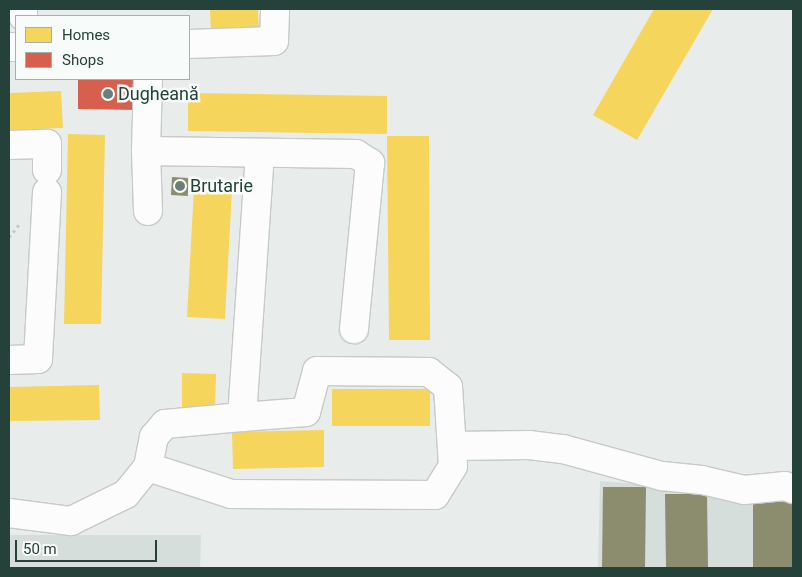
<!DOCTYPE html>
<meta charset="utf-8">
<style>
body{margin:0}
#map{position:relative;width:802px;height:577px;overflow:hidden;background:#e8edeb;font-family:Roboto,sans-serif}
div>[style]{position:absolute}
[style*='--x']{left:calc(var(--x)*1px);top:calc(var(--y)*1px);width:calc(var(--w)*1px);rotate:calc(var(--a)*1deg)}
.built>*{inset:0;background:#d6dedb}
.homes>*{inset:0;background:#f6d55c}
.shops>*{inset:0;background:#d6604d}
.industry>*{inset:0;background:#8c8c6e}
.path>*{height:3px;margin-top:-1.5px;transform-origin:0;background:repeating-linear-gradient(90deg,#c3ccca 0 2.5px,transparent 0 6.5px)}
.roads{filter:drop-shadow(1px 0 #c5cac8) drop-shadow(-1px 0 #c5cac8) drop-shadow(0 1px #c5cac8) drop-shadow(0 -1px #c5cac8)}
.minor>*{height:28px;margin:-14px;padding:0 14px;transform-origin:14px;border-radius:14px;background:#fcfcfc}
.dots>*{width:14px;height:14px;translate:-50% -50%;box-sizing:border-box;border:2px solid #f7fbf9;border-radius:50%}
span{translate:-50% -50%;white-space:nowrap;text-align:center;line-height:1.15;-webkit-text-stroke:5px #f7fbf9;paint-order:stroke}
.poi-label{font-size:18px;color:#24423a}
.left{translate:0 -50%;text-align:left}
.frame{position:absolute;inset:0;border:10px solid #24423a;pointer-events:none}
.legend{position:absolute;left:15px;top:15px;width:175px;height:65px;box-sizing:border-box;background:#f7fbf9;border:1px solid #a3b1ad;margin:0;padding:6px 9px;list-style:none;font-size:15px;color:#24423a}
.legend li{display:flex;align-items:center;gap:10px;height:25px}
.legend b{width:25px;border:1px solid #a3b1ad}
.scale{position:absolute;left:15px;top:540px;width:142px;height:22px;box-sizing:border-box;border:2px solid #24423a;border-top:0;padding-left:6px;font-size:15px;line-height:18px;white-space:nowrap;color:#24423a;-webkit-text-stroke:4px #f7fbf9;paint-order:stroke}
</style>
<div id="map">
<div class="built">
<div style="clip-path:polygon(600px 481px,793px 495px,793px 568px,598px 567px)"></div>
<div style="clip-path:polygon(9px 535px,201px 535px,200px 568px,9px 568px)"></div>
</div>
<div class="homes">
<div style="clip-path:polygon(210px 9px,258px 9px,259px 36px,211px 38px)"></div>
<div style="clip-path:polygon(654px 9px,713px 9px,637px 140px,593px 115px)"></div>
<div style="clip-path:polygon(61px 91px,63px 128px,9px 130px,9px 93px)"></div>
<div style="clip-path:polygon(188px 93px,387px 96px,387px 134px,188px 131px)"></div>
<div style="clip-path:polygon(68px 134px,105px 135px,101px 324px,64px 324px)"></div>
<div style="clip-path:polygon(387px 136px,429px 136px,430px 340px,389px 340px)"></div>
<div style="clip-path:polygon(194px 187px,232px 189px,225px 319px,187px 317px)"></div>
<div style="clip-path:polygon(182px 373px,216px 374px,215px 408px,182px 407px)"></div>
<div style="clip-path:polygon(99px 385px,100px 420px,9px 421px,9px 387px)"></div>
<div style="clip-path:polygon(332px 389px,430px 389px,430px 426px,332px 426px)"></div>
<div style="clip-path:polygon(324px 430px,324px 467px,233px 469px,232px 432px)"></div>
</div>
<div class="shops">
<div style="clip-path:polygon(78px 79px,138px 79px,137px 110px,78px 109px)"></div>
</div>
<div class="industry">
<div style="clip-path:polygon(172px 177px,188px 178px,188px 196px,171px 195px)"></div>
<div style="clip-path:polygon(603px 487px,646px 487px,645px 568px,602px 568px)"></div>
<div style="clip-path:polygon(665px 494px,707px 494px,708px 568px,666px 568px)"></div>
<div style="clip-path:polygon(753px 498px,793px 498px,793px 568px,753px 568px)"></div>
</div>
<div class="path">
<div style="--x:9;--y:237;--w:19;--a:-51"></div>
</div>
<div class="roads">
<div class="minor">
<div style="--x:23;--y:16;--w:7;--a:-90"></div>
<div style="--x:189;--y:44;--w:85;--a:-2"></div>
<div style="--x:274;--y:41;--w:32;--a:-88"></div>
<div style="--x:9;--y:47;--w:7;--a:0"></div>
<div style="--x:9;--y:145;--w:38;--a:-2"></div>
<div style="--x:47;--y:144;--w:26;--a:90"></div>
<div style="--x:146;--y:151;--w:72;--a:-88.4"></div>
<div style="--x:148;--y:211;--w:60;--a:-91.9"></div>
<div style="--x:146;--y:151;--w:210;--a:0.8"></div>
<div style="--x:356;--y:154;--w:17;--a:33"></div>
<div style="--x:370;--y:163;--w:167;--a:95.5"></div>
<div style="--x:9;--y:360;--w:29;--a:-2"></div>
<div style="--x:38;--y:359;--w:167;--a:-86.9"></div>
<div style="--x:452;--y:446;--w:77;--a:-0.7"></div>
<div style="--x:529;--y:445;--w:34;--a:7"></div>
<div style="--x:563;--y:449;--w:103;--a:15.3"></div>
<div style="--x:662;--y:476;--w:40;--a:5.7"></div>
<div style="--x:702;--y:480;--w:43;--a:13.4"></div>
<div style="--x:744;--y:490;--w:41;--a:-5.6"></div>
<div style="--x:785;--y:486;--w:9;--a:21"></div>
<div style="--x:148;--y:467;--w:87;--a:18"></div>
<div style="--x:231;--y:494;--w:204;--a:0.3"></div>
<div style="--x:435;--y:495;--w:34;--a:-58"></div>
<div style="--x:453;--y:466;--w:79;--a:-93.6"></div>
<div style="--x:448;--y:387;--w:24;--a:-142"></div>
<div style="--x:429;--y:372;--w:112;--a:-179.5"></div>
<div style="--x:317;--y:371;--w:42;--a:105"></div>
<div style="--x:306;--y:412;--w:64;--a:175.5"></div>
<div style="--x:242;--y:417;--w:264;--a:-86.1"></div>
<div style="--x:9;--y:513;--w:63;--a:7.4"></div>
<div style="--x:71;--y:521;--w:61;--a:-26.1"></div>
<div style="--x:126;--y:494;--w:35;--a:-51"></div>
<div style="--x:148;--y:467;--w:31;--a:-79"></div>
<div style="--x:154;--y:437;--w:17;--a:-50"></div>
<div style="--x:165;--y:424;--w:77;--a:-5.2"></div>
</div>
</div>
<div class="dots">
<div style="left:108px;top:94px;background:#697e78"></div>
<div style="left:180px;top:186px;background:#697e78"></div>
</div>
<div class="poi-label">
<span class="left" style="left:118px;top:94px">Dugheană</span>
<span class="left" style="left:190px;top:186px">Brutarie</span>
</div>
<div class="frame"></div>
<ul class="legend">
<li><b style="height:14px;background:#f6d55c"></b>Homes</li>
<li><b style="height:14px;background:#d6604d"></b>Shops</li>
</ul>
<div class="scale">50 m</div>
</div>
